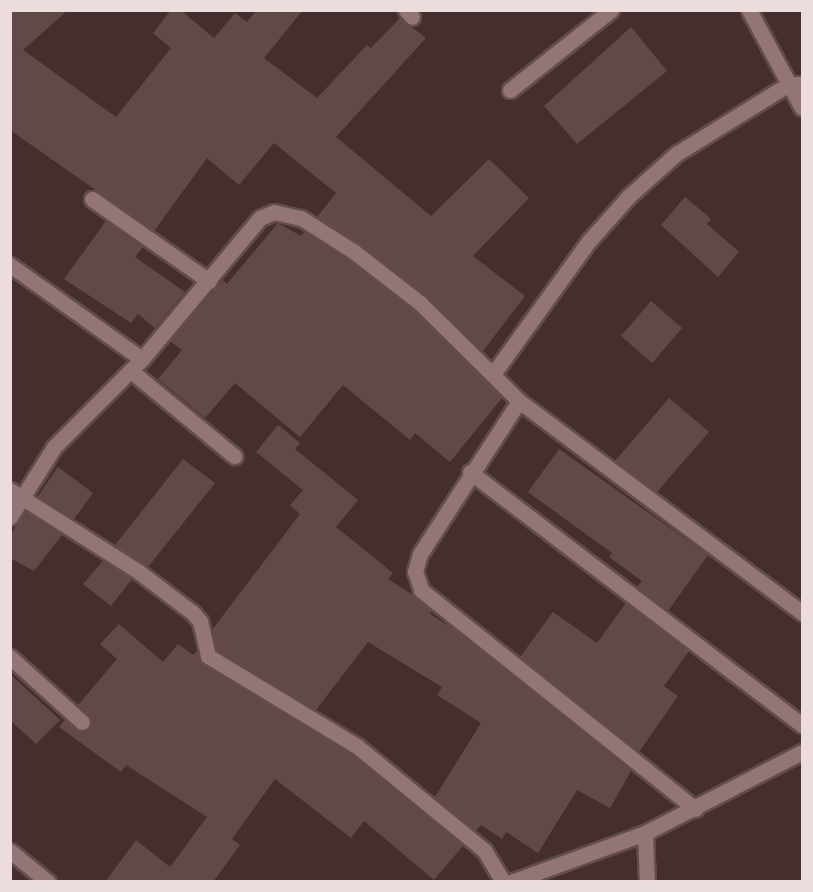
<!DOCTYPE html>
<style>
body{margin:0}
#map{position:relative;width:813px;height:892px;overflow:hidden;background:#472e2e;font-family:"Source Sans 3",sans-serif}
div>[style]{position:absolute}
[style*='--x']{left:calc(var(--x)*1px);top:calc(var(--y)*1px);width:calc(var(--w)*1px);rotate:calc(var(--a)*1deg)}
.building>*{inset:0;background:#634848}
.roads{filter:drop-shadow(2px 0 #624d4d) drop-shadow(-2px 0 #624d4d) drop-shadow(0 2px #624d4d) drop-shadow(0 -2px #624d4d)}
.minor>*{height:15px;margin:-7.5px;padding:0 7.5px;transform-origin:7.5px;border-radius:7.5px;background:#937575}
span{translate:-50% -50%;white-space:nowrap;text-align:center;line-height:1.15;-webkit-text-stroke:4.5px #3c2424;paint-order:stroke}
.frame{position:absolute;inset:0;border:12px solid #eddcdc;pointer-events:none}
</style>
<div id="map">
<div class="building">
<div style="clip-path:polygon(10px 10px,68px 10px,23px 50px,116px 117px,171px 48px,153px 33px,171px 10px,180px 10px,214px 38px,235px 13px,247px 22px,257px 10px,303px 10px,264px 58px,317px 98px,367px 45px,371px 48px,400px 18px,426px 38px,336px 137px,431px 216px,489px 159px,529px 198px,473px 256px,525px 296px,483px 351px,426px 295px,317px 217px,336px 193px,274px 143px,239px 185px,207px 158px,154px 231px,10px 130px)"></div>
<div style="clip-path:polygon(631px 27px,667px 71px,577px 144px,544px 106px)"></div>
<div style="clip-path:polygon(685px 197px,711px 219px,707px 224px,739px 252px,718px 277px,661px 225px)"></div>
<div style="clip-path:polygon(106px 221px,143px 247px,135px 257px,185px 292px,155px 328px,138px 314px,131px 323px,64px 279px)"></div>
<div style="clip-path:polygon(278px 223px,301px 236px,304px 232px,347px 259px,414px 310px,502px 398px,450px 462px,415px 433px,410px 440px,343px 385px,300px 437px,235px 383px,205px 418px,158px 379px,182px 350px,170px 341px,223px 280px,227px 284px)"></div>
<div style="clip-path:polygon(651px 301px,682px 328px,652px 363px,621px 336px)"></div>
<div style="clip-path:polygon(669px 398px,709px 432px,657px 492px,615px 461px)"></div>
<div style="clip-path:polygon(278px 425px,300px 443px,295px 449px,358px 500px,336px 527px,393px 573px,388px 579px,413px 595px,432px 611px,430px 614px,457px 631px,631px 771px,610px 808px,577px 790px,538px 853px,506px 832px,502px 839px,481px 825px,476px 831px,435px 797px,481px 723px,437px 695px,442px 687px,368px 642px,316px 710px,217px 650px,212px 630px,300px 514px,290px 505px,303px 490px,256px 452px)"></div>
<div style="clip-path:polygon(559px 449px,708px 555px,668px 611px,637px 587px,642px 581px,609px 557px,612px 553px,528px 492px)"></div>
<div style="clip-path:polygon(183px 459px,215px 483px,148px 567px,115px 545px)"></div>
<div style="clip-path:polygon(58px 467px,93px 493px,74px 519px,38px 496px)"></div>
<div style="clip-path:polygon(25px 511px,62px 535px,34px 571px,10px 558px,10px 536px)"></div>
<div style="clip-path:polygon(103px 561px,132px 579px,111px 606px,83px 584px)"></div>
<div style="clip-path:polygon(626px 603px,689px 651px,664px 686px,678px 696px,639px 752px,520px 657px,553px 612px,597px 643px)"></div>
<div style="clip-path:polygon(119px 624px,163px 662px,178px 644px,193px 655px,197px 651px,203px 664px,352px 755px,463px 846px,434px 880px,364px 821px,351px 838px,275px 779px,232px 839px,240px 845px,213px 882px,105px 882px,136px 840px,170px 867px,207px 817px,126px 765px,121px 772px,59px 727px,65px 720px,79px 731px,90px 728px,91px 718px,78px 705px,117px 659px,100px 644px)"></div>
<div style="clip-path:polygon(10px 674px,60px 720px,36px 744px,10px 720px)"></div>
</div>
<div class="roads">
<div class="minor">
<div style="--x:406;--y:10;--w:9;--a:49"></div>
<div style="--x:749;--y:10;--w:111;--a:61.6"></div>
<div style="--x:510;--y:90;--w:129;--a:-38.4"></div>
<div style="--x:92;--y:199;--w:143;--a:35"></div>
<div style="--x:10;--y:265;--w:162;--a:35.5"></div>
<div style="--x:131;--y:371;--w:134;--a:39.5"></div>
<div style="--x:493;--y:374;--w:164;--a:-54.2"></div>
<div style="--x:589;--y:241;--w:60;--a:-48.4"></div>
<div style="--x:629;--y:196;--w:63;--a:-41.8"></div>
<div style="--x:676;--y:154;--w:133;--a:-31.8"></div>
<div style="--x:789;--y:84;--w:13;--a:0"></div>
<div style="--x:519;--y:401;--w:354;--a:36.8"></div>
<div style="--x:470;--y:472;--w:417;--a:37.3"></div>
<div style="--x:10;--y:490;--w:153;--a:32.4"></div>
<div style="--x:139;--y:572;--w:68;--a:37.2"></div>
<div style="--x:193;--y:613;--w:11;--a:49"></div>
<div style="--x:200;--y:621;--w:36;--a:77"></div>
<div style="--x:208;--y:656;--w:175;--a:31.2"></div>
<div style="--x:358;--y:747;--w:163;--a:39.3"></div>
<div style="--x:484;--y:850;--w:37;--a:59"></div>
<div style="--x:10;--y:517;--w:83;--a:-57.8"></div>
<div style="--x:54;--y:447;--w:124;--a:-45"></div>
<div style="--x:142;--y:359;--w:184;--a:-50.1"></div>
<div style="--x:260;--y:218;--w:15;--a:-23"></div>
<div style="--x:274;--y:212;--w:28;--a:13"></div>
<div style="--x:301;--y:218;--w:62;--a:32.4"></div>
<div style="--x:353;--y:251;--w:85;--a:37.8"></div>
<div style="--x:420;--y:303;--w:139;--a:44.7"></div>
<div style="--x:519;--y:401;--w:182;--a:122.9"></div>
<div style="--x:420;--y:554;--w:18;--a:106"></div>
<div style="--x:415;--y:571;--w:20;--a:72"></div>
<div style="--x:421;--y:590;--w:351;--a:38.6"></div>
<div style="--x:10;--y:657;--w:97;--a:42.1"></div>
<div style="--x:645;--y:833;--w:49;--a:87.7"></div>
<div style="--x:10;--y:851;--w:49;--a:39.2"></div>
<div style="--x:511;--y:882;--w:143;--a:-20.1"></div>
<div style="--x:645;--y:833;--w:177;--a:-27.3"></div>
</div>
</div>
<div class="frame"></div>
</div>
